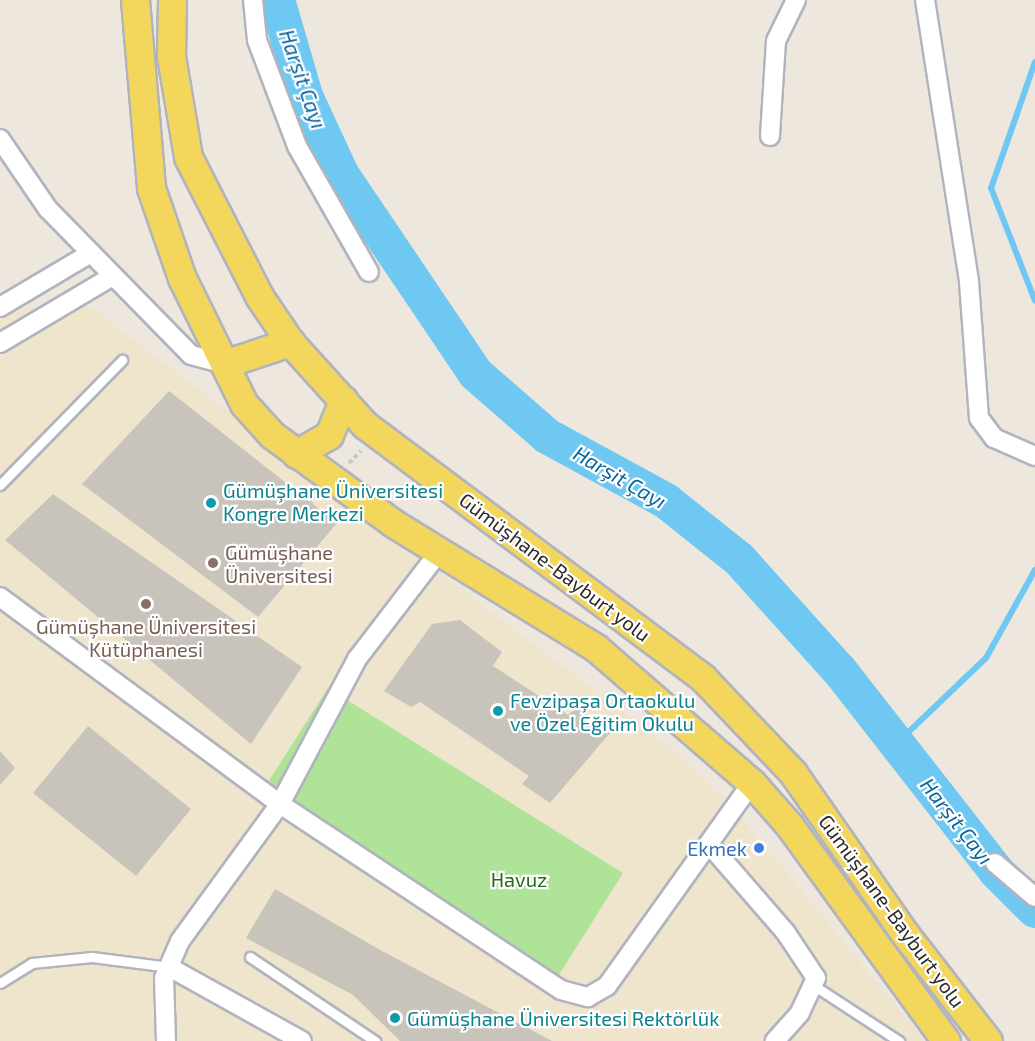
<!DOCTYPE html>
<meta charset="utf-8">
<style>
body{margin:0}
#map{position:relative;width:1035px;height:1041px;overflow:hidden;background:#ede7dd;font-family:"Exo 2",sans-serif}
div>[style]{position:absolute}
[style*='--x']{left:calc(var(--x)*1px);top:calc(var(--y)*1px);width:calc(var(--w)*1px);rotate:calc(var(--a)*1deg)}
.education>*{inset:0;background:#efe5cc}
.green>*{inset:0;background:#afe498}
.stream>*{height:6px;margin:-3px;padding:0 3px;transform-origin:3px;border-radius:3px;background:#6ec8f1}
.river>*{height:36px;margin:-18px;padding:0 18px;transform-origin:18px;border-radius:18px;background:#6ec8f1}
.building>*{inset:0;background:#c8c4bc}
.path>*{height:4px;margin-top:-2px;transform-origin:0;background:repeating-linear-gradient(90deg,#c8c8c8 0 4.5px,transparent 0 7.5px)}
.roads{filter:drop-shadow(2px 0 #b1b3bf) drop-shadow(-2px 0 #b1b3bf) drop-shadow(0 2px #b1b3bf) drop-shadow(0 -2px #b1b3bf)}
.service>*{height:9px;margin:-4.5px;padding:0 4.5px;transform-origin:4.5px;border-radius:4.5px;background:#fff}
.minor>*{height:18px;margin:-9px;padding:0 9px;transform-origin:9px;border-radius:9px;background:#fff}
.primary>*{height:27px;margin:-13.5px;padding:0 13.5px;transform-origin:13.5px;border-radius:13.5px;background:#f3d65c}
.dots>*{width:16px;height:16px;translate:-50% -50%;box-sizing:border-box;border:3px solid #fff;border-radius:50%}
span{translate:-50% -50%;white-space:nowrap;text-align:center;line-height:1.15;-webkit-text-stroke:4.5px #fff;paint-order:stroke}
.culture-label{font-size:20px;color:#0d838f}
.left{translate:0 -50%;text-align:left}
.education-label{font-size:20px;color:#785e54}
.street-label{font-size:20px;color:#2b2b2b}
.shop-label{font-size:20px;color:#366cbe}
.right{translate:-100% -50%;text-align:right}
.park-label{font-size:20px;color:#266a19}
.water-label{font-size:21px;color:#0b659e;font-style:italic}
</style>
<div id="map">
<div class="education">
<div style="clip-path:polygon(79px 298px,681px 756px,736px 811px,925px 1041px,0 1041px,0 315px)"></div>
</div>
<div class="green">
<div style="clip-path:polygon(328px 688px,623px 873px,559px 975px,263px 790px)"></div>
</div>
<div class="stream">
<div style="--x:1035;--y:62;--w:133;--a:109.2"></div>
<div style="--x:991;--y:188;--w:121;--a:68.7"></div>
<div style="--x:897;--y:743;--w:123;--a:-43.7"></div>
<div style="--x:986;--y:658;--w:101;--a:-60.9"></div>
</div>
<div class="river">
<div style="--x:277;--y:0;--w:100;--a:73.7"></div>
<div style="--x:305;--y:96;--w:86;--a:65.2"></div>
<div style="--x:341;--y:174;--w:241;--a:56"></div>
<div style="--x:476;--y:374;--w:94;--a:41.1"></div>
<div style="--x:547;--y:436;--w:136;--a:28.6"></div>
<div style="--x:666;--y:501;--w:93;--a:38.5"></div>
<div style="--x:739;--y:559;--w:151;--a:48"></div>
<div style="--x:840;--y:671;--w:254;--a:52"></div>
<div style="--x:996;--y:871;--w:55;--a:45"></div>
</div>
<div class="building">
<div style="clip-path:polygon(169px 391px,337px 523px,258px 617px,82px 484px)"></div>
<div style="clip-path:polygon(53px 494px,302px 667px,251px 744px,5px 540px)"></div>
<div style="clip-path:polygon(460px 620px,502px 652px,493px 666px,568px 715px,577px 707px,610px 733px,550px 803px,522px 784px,529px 776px,420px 702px,411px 707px,384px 691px,432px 624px)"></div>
<div style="clip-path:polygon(88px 726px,191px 809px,136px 876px,33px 793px)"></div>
<div style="clip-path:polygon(0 751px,15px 768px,0 785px)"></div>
<div style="clip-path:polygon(275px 889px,382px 951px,552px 1041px,400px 1041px,353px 995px,246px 938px)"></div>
</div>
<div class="path">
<div style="--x:349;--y:463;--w:17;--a:-45"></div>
<div style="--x:309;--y:505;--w:13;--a:-45"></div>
</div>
<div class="roads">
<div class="service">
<div style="--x:0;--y:485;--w:175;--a:-45.7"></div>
<div style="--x:250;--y:957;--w:151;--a:33.9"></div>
<div style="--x:0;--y:983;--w:38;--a:-32"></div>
<div style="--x:32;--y:963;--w:60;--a:-5.7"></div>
<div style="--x:92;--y:957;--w:78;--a:7.4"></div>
<div style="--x:813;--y:985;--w:103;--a:33.1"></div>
</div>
<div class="minor">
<div style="--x:253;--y:0;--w:40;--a:84.3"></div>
<div style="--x:257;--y:40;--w:113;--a:69.3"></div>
<div style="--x:297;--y:146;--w:145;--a:60.3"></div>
<div style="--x:925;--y:0;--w:285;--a:81.1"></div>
<div style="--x:969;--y:282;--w:136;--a:85.8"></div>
<div style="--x:979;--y:418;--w:25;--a:53"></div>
<div style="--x:994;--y:438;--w:45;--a:23.7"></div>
<div style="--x:770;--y:136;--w:95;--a:-86.4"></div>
<div style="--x:776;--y:41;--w:46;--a:-64"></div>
<div style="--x:0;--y:139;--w:85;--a:55.6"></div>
<div style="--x:48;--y:209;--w:204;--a:45.6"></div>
<div style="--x:191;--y:355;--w:34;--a:15"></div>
<div style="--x:0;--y:307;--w:106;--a:-30.7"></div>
<div style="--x:0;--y:343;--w:131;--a:-30.7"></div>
<div style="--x:0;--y:597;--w:348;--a:36.5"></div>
<div style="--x:280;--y:804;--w:337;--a:33.5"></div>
<div style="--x:561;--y:990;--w:28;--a:15"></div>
<div style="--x:588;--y:997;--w:22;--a:-30"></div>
<div style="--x:607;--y:986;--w:249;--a:-54.5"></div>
<div style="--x:709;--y:844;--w:118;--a:49.1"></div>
<div style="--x:786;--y:933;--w:54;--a:56.3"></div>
<div style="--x:816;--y:978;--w:38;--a:115"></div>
<div style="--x:800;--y:1013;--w:38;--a:132"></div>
<div style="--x:995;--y:863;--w:52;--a:40.4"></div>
<div style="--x:169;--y:967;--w:152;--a:29.1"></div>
<div style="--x:166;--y:1041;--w:63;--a:-91.8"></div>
<div style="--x:164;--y:978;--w:40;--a:-66.6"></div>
<div style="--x:180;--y:941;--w:170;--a:-53.9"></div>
<div style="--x:280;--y:804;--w:164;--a:-62"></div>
<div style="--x:357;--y:659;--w:136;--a:-52.5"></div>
</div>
<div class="primary">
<div style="--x:135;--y:0;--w:189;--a:85.1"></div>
<div style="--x:151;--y:188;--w:95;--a:71"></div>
<div style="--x:182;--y:278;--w:140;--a:63.8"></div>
<div style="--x:244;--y:404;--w:42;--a:47.9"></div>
<div style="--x:272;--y:435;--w:150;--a:36"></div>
<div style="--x:393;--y:523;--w:238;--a:31.6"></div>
<div style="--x:596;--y:648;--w:206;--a:40.9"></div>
<div style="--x:752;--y:783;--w:56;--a:48.6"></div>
<div style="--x:789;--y:825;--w:267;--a:54"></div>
<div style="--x:172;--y:0;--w:56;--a:91"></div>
<div style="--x:171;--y:56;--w:102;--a:80.4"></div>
<div style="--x:188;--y:157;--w:156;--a:62.9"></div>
<div style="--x:259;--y:296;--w:55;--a:56"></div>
<div style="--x:290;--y:342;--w:112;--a:47.9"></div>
<div style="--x:365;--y:425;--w:422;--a:36.8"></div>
<div style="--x:703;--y:678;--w:131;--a:46.5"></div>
<div style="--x:793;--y:773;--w:196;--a:55.2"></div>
<div style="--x:905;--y:934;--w:135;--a:52.2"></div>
<div style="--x:224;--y:364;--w:70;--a:-18.4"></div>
<div style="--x:296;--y:454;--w:38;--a:-30"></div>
<div style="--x:329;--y:435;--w:38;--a:-68"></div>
</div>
</div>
<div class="dots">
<div style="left:211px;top:503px;background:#0f9aa8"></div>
<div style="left:213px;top:563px;background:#8d6e63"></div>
<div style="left:146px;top:604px;background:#8d6e63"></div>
<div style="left:498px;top:711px;background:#0f9aa8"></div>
<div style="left:759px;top:848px;background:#3f7fe0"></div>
<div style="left:395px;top:1018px;background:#0f9aa8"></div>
</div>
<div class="culture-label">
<span class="left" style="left:223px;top:502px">Gümüşhane Üniversitesi<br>Kongre Merkezi</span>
<span class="left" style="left:510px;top:712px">Fevzipaşa Ortaokulu<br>ve Özel Eğitim Okulu</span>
<span class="left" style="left:407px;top:1018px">Gümüşhane Üniversitesi Rektörlük</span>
</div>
<div class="education-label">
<span class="left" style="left:225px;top:564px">Gümüşhane<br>Üniversitesi</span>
<span style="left:146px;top:638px">Gümüşhane Üniversitesi<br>Kütüphanesi</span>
</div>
<div class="street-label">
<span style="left:555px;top:567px;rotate:37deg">Gümüşhane-Bayburt yolu</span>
<span style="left:892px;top:911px;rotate:54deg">Gümüşhane-Bayburt yolu</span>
</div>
<div class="shop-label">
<span class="right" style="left:747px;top:848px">Ekmek</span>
</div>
<div class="park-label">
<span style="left:519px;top:879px">Havuz</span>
</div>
<div class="water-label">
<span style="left:303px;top:79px;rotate:71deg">Harşit Çayı</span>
<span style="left:620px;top:477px;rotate:30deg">Harşit Çayı</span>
<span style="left:957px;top:821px;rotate:52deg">Harşit Çayı</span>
</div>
</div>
